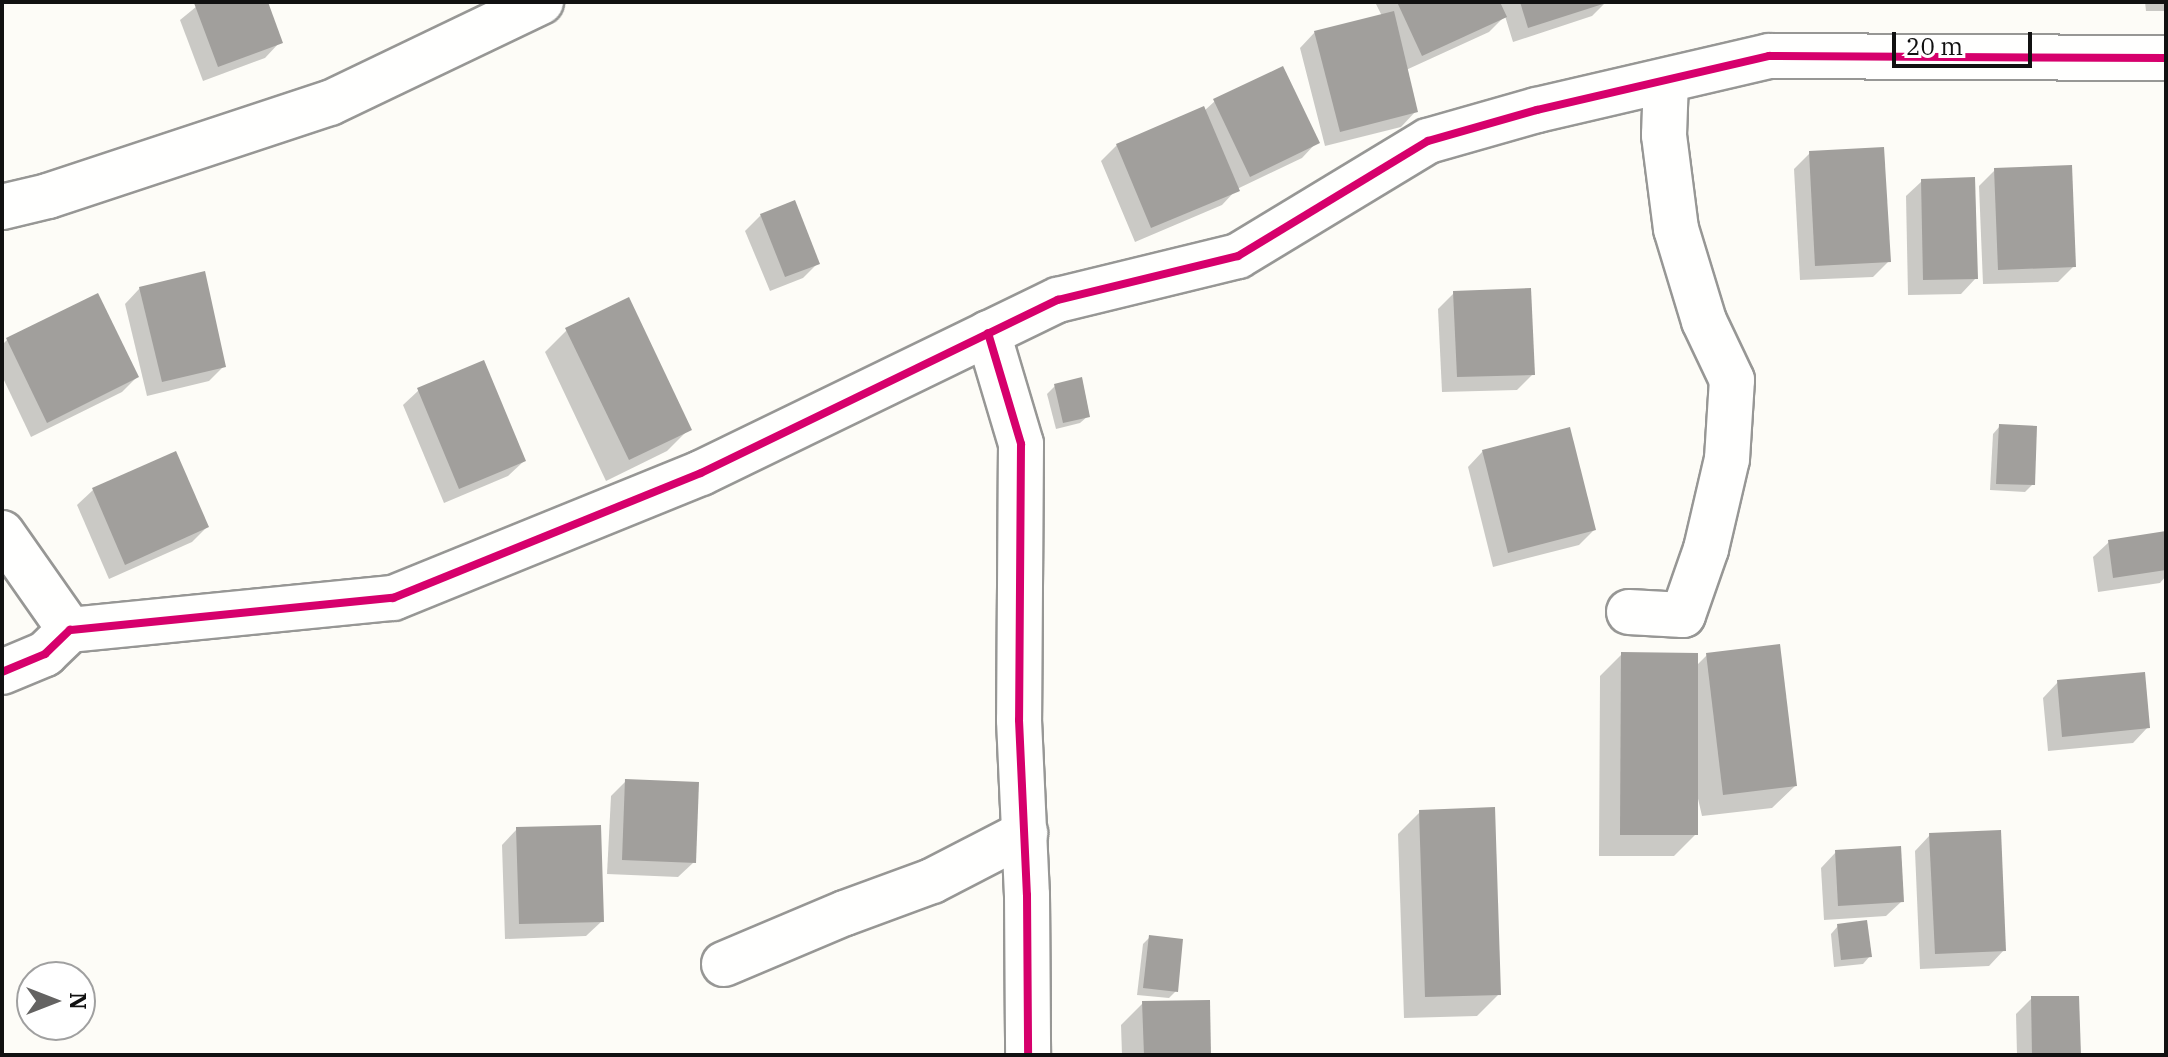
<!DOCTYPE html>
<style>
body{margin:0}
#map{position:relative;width:2168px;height:1057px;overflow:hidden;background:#fdfcf7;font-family:"IBM Plex Serif",serif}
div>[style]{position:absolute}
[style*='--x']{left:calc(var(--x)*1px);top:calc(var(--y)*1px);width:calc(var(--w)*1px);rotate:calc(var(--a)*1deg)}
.shadow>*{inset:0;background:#0003}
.building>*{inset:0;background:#a19f9c}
.roads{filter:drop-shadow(2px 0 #979795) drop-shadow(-2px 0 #979795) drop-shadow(0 2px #979795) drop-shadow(0 -2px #979795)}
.minor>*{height:44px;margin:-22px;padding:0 22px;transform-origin:22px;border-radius:22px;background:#fffffe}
.cycleway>*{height:8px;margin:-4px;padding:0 4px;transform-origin:4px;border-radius:4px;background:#d6006c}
span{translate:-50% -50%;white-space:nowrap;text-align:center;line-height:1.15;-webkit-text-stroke:8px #fff;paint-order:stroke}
.frame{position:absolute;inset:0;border:4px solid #111;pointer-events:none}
.north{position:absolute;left:16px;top:961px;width:80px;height:80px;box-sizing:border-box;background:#fff;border:2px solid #a0a0a0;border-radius:50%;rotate:90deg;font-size:22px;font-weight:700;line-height:32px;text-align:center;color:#111}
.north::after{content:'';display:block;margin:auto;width:28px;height:36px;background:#646362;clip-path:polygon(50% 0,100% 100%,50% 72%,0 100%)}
.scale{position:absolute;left:1892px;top:32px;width:140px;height:36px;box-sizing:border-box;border:4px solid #111;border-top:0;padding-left:10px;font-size:24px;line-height:28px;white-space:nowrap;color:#111;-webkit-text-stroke:6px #fff;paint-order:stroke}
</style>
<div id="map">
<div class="shadow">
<div style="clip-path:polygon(202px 2px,265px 2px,280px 42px,265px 58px,203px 81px,180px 20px)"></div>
<div style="clip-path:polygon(1375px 2px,1606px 2px,1592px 16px,1513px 42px,1505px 16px,1489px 32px,1406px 70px,1416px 111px,1401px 127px,1325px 146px,1300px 48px,1315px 32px,1382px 16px)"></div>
<div style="clip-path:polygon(2145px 2px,2166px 2px,2166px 11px,2146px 11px)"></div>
<div style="clip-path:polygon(1215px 101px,1317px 142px,1302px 158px,1237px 189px,1222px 205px,1135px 242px,1101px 161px,1117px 145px,1204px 111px)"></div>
<div style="clip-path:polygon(1810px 153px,1889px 261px,1873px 277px,1800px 280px,1794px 169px)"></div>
<div style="clip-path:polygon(1995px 170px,2073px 267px,2058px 282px,1983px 284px,1979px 186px)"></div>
<div style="clip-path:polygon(1922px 181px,1976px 278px,1961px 294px,1908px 295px,1906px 196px)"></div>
<div style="clip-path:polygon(761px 215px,818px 263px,803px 278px,770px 291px,745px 231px)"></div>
<div style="clip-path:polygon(140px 288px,224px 366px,209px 381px,147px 396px,125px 304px)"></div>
<div style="clip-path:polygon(1454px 293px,1533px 374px,1517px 390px,1442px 392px,1438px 309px)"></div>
<div style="clip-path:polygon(567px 330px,689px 429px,667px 451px,606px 481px,545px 352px)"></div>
<div style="clip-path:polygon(7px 340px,137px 377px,122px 392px,31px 437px,2px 376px,2px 345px)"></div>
<div style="clip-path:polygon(1055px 386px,1088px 416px,1080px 423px,1056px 429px,1047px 394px)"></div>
<div style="clip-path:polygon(419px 390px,524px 461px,508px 476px,444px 503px,403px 405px)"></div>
<div style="clip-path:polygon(2000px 426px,2033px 484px,2025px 492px,1990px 490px,1993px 434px)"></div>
<div style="clip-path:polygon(1483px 451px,1594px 530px,1579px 545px,1493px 567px,1468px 467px)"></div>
<div style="clip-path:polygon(175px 454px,207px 527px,192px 542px,109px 579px,77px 505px,93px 490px)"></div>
<div style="clip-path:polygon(2166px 533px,2166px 576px,2160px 583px,2098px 592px,2093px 557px,2109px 542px)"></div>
<div style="clip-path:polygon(1622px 654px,1696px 666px,1707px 655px,1795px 786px,1772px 808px,1702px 816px,1696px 790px,1696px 834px,1674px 856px,1599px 856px,1600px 676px)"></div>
<div style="clip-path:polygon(2058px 682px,2148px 727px,2133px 743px,2048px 751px,2043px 698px)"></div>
<div style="clip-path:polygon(626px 781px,694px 862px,678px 877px,607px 874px,611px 796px)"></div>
<div style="clip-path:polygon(1420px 812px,1499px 994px,1477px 1016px,1404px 1018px,1398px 834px)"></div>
<div style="clip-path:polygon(517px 829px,602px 921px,586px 936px,505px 939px,502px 845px)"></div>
<div style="clip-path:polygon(1930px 835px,2004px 950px,1989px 966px,1920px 969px,1915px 851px)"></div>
<div style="clip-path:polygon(1836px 852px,1902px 901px,1886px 916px,1824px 920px,1821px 868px)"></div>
<div style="clip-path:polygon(1838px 926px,1870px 956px,1863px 964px,1834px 967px,1831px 934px)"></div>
<div style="clip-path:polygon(1150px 937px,1176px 991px,1169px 998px,1137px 995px,1143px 944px)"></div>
<div style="clip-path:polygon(2032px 998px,2079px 1055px,2017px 1055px,2016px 1014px)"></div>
<div style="clip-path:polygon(1143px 1003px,1209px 1055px,1122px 1055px,1121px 1025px)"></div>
</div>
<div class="building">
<div style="clip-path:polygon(268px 2px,283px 43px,218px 67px,194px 3px)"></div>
<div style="clip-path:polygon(1397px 2px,1500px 2px,1507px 17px,1422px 56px)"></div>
<div style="clip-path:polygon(1520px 2px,1606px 2px,1606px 3px,1528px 28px)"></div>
<div style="clip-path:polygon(1394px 11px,1418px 112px,1340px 132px,1314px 31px)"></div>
<div style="clip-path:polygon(1283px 66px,1320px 143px,1250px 177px,1213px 99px)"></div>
<div style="clip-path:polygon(1204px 106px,1240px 191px,1151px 228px,1116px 144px)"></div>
<div style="clip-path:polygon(1884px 147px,1891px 262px,1815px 266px,1809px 151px)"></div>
<div style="clip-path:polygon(2072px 165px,2076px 267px,1998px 270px,1994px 168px)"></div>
<div style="clip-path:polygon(1975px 177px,1978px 279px,1923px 280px,1921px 179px)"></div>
<div style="clip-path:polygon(795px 200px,820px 264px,785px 277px,760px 214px)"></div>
<div style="clip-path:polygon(205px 271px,226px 367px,162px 382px,139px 287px)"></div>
<div style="clip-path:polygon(1531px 288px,1535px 375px,1457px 377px,1453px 291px)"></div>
<div style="clip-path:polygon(98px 293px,139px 377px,47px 423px,6px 338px)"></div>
<div style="clip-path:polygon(629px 297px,692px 430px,629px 460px,565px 328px)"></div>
<div style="clip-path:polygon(484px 360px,526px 461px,459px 489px,417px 388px)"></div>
<div style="clip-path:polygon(1082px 377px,1090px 417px,1063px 423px,1054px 384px)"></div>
<div style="clip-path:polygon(1999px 424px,2037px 426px,2035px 485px,1996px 484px)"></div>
<div style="clip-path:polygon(1570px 427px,1596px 530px,1508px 553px,1482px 450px)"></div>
<div style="clip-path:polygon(176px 451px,209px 527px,125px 565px,92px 488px)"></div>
<div style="clip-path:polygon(2166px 531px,2166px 570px,2113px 578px,2108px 540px)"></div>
<div style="clip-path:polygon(1780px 644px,1797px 786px,1723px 795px,1706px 653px)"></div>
<div style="clip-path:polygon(1621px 652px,1698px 653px,1698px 835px,1620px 835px)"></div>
<div style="clip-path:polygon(2145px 672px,2150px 728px,2062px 737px,2057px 680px)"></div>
<div style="clip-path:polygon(625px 779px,699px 782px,696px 863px,622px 860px)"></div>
<div style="clip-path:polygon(1495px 807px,1501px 995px,1425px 997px,1419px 810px)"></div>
<div style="clip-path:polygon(601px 825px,604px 922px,519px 924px,516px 827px)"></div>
<div style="clip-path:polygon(2001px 830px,2006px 951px,1935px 954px,1929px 833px)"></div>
<div style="clip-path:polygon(1901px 846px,1904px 902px,1838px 906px,1835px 850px)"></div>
<div style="clip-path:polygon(1867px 920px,1872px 957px,1841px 960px,1837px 924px)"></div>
<div style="clip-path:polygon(1149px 935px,1183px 939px,1178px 992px,1143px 988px)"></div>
<div style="clip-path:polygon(2031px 996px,2079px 996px,2081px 1055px,2032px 1055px)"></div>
<div style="clip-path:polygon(1210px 1000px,1211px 1055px,1144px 1055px,1142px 1001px)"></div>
</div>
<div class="roads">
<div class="minor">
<div style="--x:2;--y:207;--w:47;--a:-13.4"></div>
<div style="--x:48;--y:196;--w:297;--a:-18.3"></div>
<div style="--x:330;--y:103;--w:234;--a:-25.6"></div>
<div style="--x:988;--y:333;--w:116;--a:73.4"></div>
<div style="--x:1021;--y:444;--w:276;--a:90.4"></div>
<div style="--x:1019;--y:720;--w:175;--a:87.4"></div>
<div style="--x:1027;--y:895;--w:160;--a:89.6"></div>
<div style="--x:2;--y:533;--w:118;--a:55"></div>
<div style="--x:1629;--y:612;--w:54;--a:3.2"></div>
<div style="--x:1683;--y:615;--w:70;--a:-70.8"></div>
<div style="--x:1706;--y:549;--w:92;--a:-76.9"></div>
<div style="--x:1727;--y:459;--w:79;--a:-86.4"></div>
<div style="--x:1732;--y:380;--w:65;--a:-115.4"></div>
<div style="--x:1704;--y:321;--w:96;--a:-106.9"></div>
<div style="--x:1676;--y:229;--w:95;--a:-97.3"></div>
<div style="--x:1664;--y:135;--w:54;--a:-87.9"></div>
<div style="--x:2;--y:672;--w:47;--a:-22.7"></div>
<div style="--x:45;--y:654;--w:35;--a:-44"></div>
<div style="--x:70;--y:630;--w:325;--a:-5.7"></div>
<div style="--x:393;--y:598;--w:332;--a:-22.1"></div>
<div style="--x:701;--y:473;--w:397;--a:-25.9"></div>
<div style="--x:1058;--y:300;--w:185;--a:-13.7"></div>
<div style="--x:1238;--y:256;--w:222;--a:-31.2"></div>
<div style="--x:1428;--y:141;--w:113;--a:-15.9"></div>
<div style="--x:1537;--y:110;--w:238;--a:-13.1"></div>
<div style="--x:1769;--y:56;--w:397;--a:0.3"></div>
<div style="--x:724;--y:964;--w:131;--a:-22.9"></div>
<div style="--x:845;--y:913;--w:93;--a:-20.2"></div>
<div style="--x:932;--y:881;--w:105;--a:-27.3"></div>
</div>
</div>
<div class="cycleway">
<div style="--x:988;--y:333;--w:116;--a:73.4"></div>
<div style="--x:1021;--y:444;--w:276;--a:90.4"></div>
<div style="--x:1019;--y:720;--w:175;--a:87.4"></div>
<div style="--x:1027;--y:895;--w:160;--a:89.6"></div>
<div style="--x:2;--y:672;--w:47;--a:-22.7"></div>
<div style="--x:45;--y:654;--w:35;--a:-44"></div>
<div style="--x:70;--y:630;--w:325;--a:-5.7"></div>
<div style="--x:393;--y:598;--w:332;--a:-22.1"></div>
<div style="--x:701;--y:473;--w:397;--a:-25.9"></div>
<div style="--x:1058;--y:300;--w:185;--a:-13.7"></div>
<div style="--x:1238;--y:256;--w:222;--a:-31.2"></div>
<div style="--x:1428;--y:141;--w:113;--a:-15.9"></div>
<div style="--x:1537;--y:110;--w:238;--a:-13.1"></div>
<div style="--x:1769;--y:56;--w:397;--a:0.3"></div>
</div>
<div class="frame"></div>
<div class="north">N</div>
<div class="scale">20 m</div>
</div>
